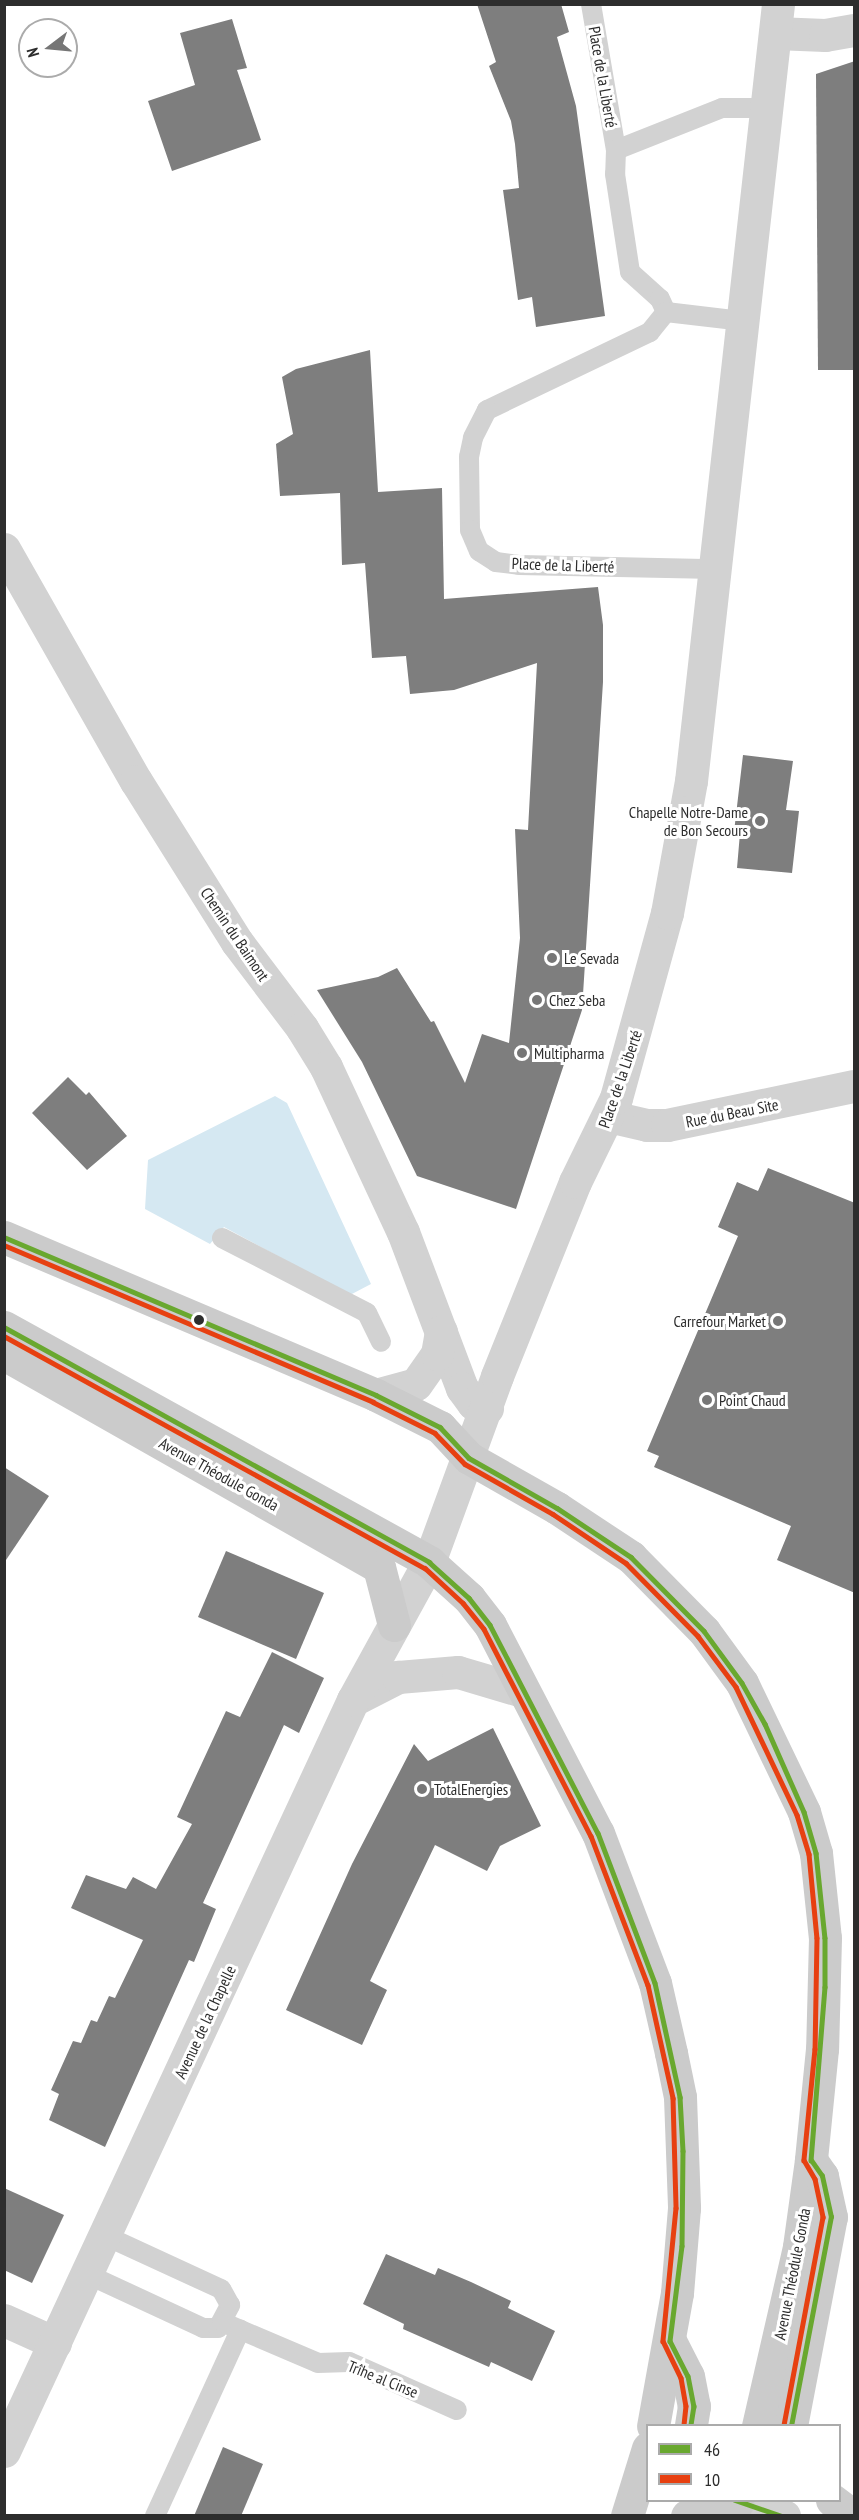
<!DOCTYPE html>
<meta charset="utf-8">
<style>
body{margin:0}
#map{position:relative;width:859px;height:2520px;overflow:hidden;background:#fff;font-family:"PT Sans Narrow",sans-serif}
div>[style]{position:absolute}
[style*='--x']{left:calc(var(--x)*1px);top:calc(var(--y)*1px);width:calc(var(--w)*1px);rotate:calc(var(--a)*1deg)}
.water>*{inset:0;background:#d5e8f2}
.building>*{inset:0;background:#7e7e7e}
.lane>*{height:20px;margin:-10px;padding:0 10px;transform-origin:10px;border-radius:10px;background:#d2d2d2}
.street>*{height:33px;margin:-16.5px;padding:0 16.5px;transform-origin:16.5px;border-radius:16.5px;background:#d2d2d2}
.secondary>*{height:33px;margin:-16.5px;padding:0 16.5px;transform-origin:16.5px;border-radius:16.5px;background:#cbcbcb}
.bus-1>*{height:4.5px;margin:-2.25px;padding:0 2.25px;transform-origin:2.25px;border-radius:2.25px;background:#69a82f}
.bus-2>*{height:4.5px;margin:-2.25px;padding:0 2.25px;transform-origin:2.25px;border-radius:2.25px;background:#e74011}
.dots>*{width:16px;height:16px;translate:-50% -50%;box-sizing:border-box;border:3px solid #fff;border-radius:50%}
span{translate:-50% -50%;white-space:nowrap;text-align:center;line-height:1.15;-webkit-text-stroke:6px #fff;paint-order:stroke}
.street-label{font-size:16px;color:#2d2d2d}
.poi-label{font-size:16px;color:#2d2d2d}
.right{translate:-100% -50%;text-align:right}
.left{translate:0 -50%;text-align:left}
.frame{position:absolute;inset:0;border:6px solid #2d2d2d;pointer-events:none}
.legend{position:absolute;left:646px;top:2424px;width:195px;height:78px;box-sizing:border-box;background:#fff;border:2px solid #ababab;margin:0;padding:8px 10px;list-style:none;font-size:18px;color:#2d2d2d}
.legend li{display:flex;align-items:center;gap:12px;height:30px}
.legend b{width:30px;border:2px solid #ababab}
.north{position:absolute;left:18px;top:18px;width:60px;height:60px;box-sizing:border-box;background:#fff;border:2px solid #ababab;border-radius:50%;rotate:254deg;font-size:16px;font-weight:700;line-height:24px;text-align:center;color:#2d2d2d}
.north::after{content:'';display:block;margin:auto;width:21px;height:27px;background:#767676;clip-path:polygon(50% 0,100% 100%,50% 72%,0 100%)}
</style>
<div id="map">
<div class="water">
<div style="clip-path:polygon(275px 1096px,287px 1103px,371px 1284px,350px 1295px,224px 1227px,210px 1244px,145px 1209px,148px 1160px)"></div>
</div>
<div class="building">
<div style="clip-path:polygon(477px 4px,561px 4px,569px 32px,557px 37px,576px 106px,605px 316px,536px 327px,532px 297px,518px 300px,503px 190px,519px 188px,515px 144px,511px 121px,489px 66px,496px 62px)"></div>
<div style="clip-path:polygon(232px 19px,247px 68px,237px 70px,261px 140px,172px 171px,148px 101px,195px 85px,180px 33px)"></div>
<div style="clip-path:polygon(855px 61px,855px 370px,818px 370px,816px 74px)"></div>
<div style="clip-path:polygon(370px 350px,378px 492px,442px 488px,444px 599px,598px 587px,603px 625px,603px 682px,582px 1010px,516px 1209px,417px 1176px,362px 1062px,317px 990px,378px 977px,397px 968px,431px 1022px,434px 1021px,465px 1083px,482px 1034px,509px 1043px,520px 938px,515px 829px,528px 830px,537px 663px,454px 690px,410px 694px,406px 656px,372px 658px,365px 563px,342px 565px,340px 493px,280px 496px,276px 444px,293px 434px,282px 377px,296px 369px)"></div>
<div style="clip-path:polygon(743px 755px,793px 761px,786px 810px,799px 811px,792px 873px,737px 868px,740px 833px,734px 832px)"></div>
<div style="clip-path:polygon(68px 1077px,86px 1095px,89px 1092px,127px 1136px,87px 1170px,32px 1113px)"></div>
<div style="clip-path:polygon(768px 1168px,855px 1203px,855px 1593px,777px 1560px,791px 1526px,654px 1467px,659px 1456px,647px 1451px,738px 1236px,718px 1227px,737px 1182px,758px 1191px)"></div>
<div style="clip-path:polygon(4px 1467px,49px 1496px,4px 1563px)"></div>
<div style="clip-path:polygon(226px 1551px,324px 1593px,296px 1659px,198px 1617px)"></div>
<div style="clip-path:polygon(272px 1652px,324px 1678px,299px 1733px,284px 1725px,203px 1903px,216px 1909px,194px 1962px,189px 1960px,105px 2147px,49px 2120px,59px 2094px,51px 2090px,73px 2041px,81px 2043px,91px 2020px,97px 2022px,109px 1996px,115px 1998px,143px 1940px,71px 1908px,86px 1875px,126px 1889px,133px 1877px,156px 1889px,192px 1824px,177px 1817px,226px 1711px,240px 1717px)"></div>
<div style="clip-path:polygon(493px 1728px,541px 1826px,500px 1846px,487px 1871px,435px 1845px,370px 1981px,387px 1990px,362px 2045px,286px 2010px,352px 1864px,414px 1744px,428px 1761px)"></div>
<div style="clip-path:polygon(4px 2188px,64px 2215px,32px 2283px,4px 2270px)"></div>
<div style="clip-path:polygon(386px 2254px,435px 2275px,438px 2268px,471px 2282px,511px 2301px,508px 2308px,555px 2331px,532px 2381px,491px 2362px,489px 2367px,403px 2329px,404px 2324px,363px 2304px)"></div>
<div style="clip-path:polygon(223px 2447px,263px 2464px,241px 2516px,194px 2516px)"></div>
</div>
<div class="lane">
<div style="--x:591;--y:4;--w:148;--a:80.3"></div>
<div style="--x:616;--y:150;--w:24;--a:92"></div>
<div style="--x:615;--y:174;--w:99;--a:81.3"></div>
<div style="--x:630;--y:272;--w:40;--a:42"></div>
<div style="--x:660;--y:299;--w:14;--a:65"></div>
<div style="--x:666;--y:312;--w:26;--a:129"></div>
<div style="--x:650;--y:332;--w:181;--a:154.4"></div>
<div style="--x:487;--y:410;--w:31;--a:117"></div>
<div style="--x:473;--y:438;--w:19;--a:102"></div>
<div style="--x:469;--y:457;--w:73;--a:89.2"></div>
<div style="--x:470;--y:530;--w:23;--a:67"></div>
<div style="--x:479;--y:551;--w:20;--a:33"></div>
<div style="--x:496;--y:562;--w:23;--a:7"></div>
<div style="--x:519;--y:565;--w:197;--a:1.2"></div>
<div style="--x:616;--y:150;--w:114;--a:-21.6"></div>
<div style="--x:722;--y:108;--w:46;--a:0"></div>
<div style="--x:666;--y:312;--w:78;--a:6.7"></div>
<div style="--x:222;--y:1238;--w:163;--a:27.3"></div>
<div style="--x:367;--y:1313;--w:32;--a:64"></div>
<div style="--x:89;--y:2275;--w:126;--a:24.9"></div>
<div style="--x:203;--y:2328;--w:15;--a:0"></div>
<div style="--x:218;--y:2328;--w:26;--a:-62"></div>
<div style="--x:230;--y:2305;--w:18;--a:-119"></div>
<div style="--x:221;--y:2289;--w:127;--a:-155.3"></div>
<div style="--x:222;--y:2322;--w:104;--a:23.1"></div>
<div style="--x:318;--y:2363;--w:31;--a:-2"></div>
<div style="--x:349;--y:2362;--w:118;--a:24"></div>
<div style="--x:155;--y:2516;--w:205;--a:-65.4"></div>
</div>
<div class="street">
<div style="--x:775;--y:33;--w:50;--a:2.3"></div>
<div style="--x:825;--y:35;--w:29;--a:-10"></div>
<div style="--x:4;--y:549;--w:267;--a:60.4"></div>
<div style="--x:136;--y:781;--w:190;--a:57.9"></div>
<div style="--x:237;--y:942;--w:108;--a:52.9"></div>
<div style="--x:302;--y:1028;--w:46;--a:58.4"></div>
<div style="--x:326;--y:1067;--w:182;--a:65"></div>
<div style="--x:403;--y:1232;--w:167;--a:69.3"></div>
<div style="--x:462;--y:1388;--w:19;--a:54"></div>
<div style="--x:473;--y:1403;--w:15;--a:20"></div>
<div style="--x:608;--y:1116;--w:40;--a:13"></div>
<div style="--x:647;--y:1125;--w:20;--a:0"></div>
<div style="--x:667;--y:1125;--w:191;--a:-11.8"></div>
<div style="--x:376;--y:1395;--w:41;--a:-15.4"></div>
<div style="--x:416;--y:1384;--w:37;--a:-55"></div>
<div style="--x:437;--y:1354;--w:23;--a:-80"></div>
<div style="--x:353;--y:1700;--w:51;--a:-27.1"></div>
<div style="--x:398;--y:1677;--w:60;--a:-4.8"></div>
<div style="--x:458;--y:1672;--w:67;--a:16.5"></div>
<div style="--x:4;--y:2320;--w:56;--a:24.3"></div>
<div style="--x:4;--y:2451;--w:828;--a:-65.08"></div>
<div style="--x:353;--y:1700;--w:158;--a:-61.2"></div>
<div style="--x:429;--y:1562;--w:198;--a:-69.9"></div>
<div style="--x:497;--y:1376;--w:209;--a:-68.1"></div>
<div style="--x:575;--y:1182;--w:93;--a:-64"></div>
<div style="--x:616;--y:1098;--w:192;--a:-74.6"></div>
<div style="--x:667;--y:913;--w:134;--a:-79.7"></div>
<div style="--x:691;--y:781;--w:782;--a:-83.61"></div>
<div style="--x:737;--y:2503;--w:49;--a:15.5"></div>
</div>
<div class="secondary">
<div style="--x:4;--y:1237;--w:404;--a:23"></div>
<div style="--x:376;--y:1395;--w:72;--a:26.6"></div>
<div style="--x:440;--y:1427;--w:42;--a:46.9"></div>
<div style="--x:469;--y:1458;--w:101;--a:29.6"></div>
<div style="--x:557;--y:1508;--w:89;--a:33.5"></div>
<div style="--x:631;--y:1557;--w:104;--a:45.4"></div>
<div style="--x:704;--y:1631;--w:64;--a:53.8"></div>
<div style="--x:742;--y:1683;--w:143;--a:64.3"></div>
<div style="--x:804;--y:1812;--w:43;--a:73.7"></div>
<div style="--x:816;--y:1853;--w:85;--a:84"></div>
<div style="--x:825;--y:1938;--w:111;--a:91.5"></div>
<div style="--x:822;--y:2049;--w:112;--a:95.7"></div>
<div style="--x:811;--y:2160;--w:88;--a:97.9"></div>
<div style="--x:799;--y:2247;--w:184;--a:102.9"></div>
<div style="--x:4;--y:1327;--w:486;--a:28.9"></div>
<div style="--x:429;--y:1562;--w:54;--a:42"></div>
<div style="--x:469;--y:1598;--w:34;--a:52"></div>
<div style="--x:490;--y:1625;--w:234;--a:62.6"></div>
<div style="--x:598;--y:1833;--w:160;--a:69.2"></div>
<div style="--x:655;--y:1983;--w:72;--a:77.1"></div>
<div style="--x:671;--y:2053;--w:45;--a:78.4"></div>
<div style="--x:680;--y:2097;--w:111;--a:87.9"></div>
<div style="--x:684;--y:2208;--w:85;--a:94.7"></div>
<div style="--x:677;--y:2293;--w:135;--a:100.2"></div>
<div style="--x:4;--y:1354;--w:431;--a:29.6"></div>
<div style="--x:379;--y:1567;--w:60;--a:75.5"></div>
<div style="--x:670;--y:2341;--w:39;--a:63"></div>
<div style="--x:688;--y:2376;--w:31;--a:79"></div>
<div style="--x:694;--y:2406;--w:20;--a:99"></div>
<div style="--x:791;--y:2426;--w:213;--a:-79.2"></div>
<div style="--x:831;--y:2217;--w:42;--a:-102.4"></div>
<div style="--x:822;--y:2176;--w:19;--a:-125"></div>
<div style="--x:832;--y:2500;--w:26;--a:37"></div>
<div style="--x:627;--y:2516;--w:71;--a:-72.8"></div>
<div style="--x:687;--y:2516;--w:52;--a:-14.6"></div>
</div>
<div class="bus-1">
<div style="--x:4;--y:1237;--w:404;--a:23"></div>
<div style="--x:376;--y:1395;--w:72;--a:26.6"></div>
<div style="--x:440;--y:1427;--w:42;--a:46.9"></div>
<div style="--x:469;--y:1458;--w:101;--a:29.6"></div>
<div style="--x:557;--y:1508;--w:89;--a:33.5"></div>
<div style="--x:631;--y:1557;--w:104;--a:45.4"></div>
<div style="--x:704;--y:1631;--w:64;--a:53.8"></div>
<div style="--x:742;--y:1683;--w:47;--a:60.7"></div>
<div style="--x:765;--y:1724;--w:96;--a:66.1"></div>
<div style="--x:804;--y:1812;--w:43;--a:73.7"></div>
<div style="--x:816;--y:1853;--w:85;--a:84"></div>
<div style="--x:825;--y:1938;--w:49;--a:90"></div>
<div style="--x:825;--y:1987;--w:174;--a:94.6"></div>
<div style="--x:4;--y:1327;--w:486;--a:28.9"></div>
<div style="--x:429;--y:1562;--w:54;--a:42"></div>
<div style="--x:469;--y:1598;--w:34;--a:52"></div>
<div style="--x:490;--y:1625;--w:234;--a:62.6"></div>
<div style="--x:598;--y:1833;--w:160;--a:69.2"></div>
<div style="--x:655;--y:1983;--w:117;--a:77.6"></div>
<div style="--x:680;--y:2097;--w:54;--a:86.8"></div>
<div style="--x:683;--y:2151;--w:95;--a:90.6"></div>
<div style="--x:682;--y:2246;--w:96;--a:97.2"></div>
<div style="--x:670;--y:2341;--w:39;--a:63"></div>
<div style="--x:688;--y:2376;--w:31;--a:79"></div>
<div style="--x:694;--y:2406;--w:20;--a:99"></div>
<div style="--x:791;--y:2426;--w:213;--a:-79.2"></div>
<div style="--x:831;--y:2217;--w:42;--a:-102.4"></div>
<div style="--x:822;--y:2176;--w:19;--a:-125"></div>
<div style="--x:735;--y:2500;--w:50;--a:18.8"></div>
</div>
<div class="bus-2">
<div style="--x:4;--y:1245;--w:401;--a:23"></div>
<div style="--x:373;--y:1402;--w:69;--a:26.6"></div>
<div style="--x:435;--y:1433;--w:43;--a:45.9"></div>
<div style="--x:465;--y:1464;--w:101;--a:29.6"></div>
<div style="--x:553;--y:1514;--w:88;--a:33.9"></div>
<div style="--x:626;--y:1563;--w:103;--a:45.4"></div>
<div style="--x:698;--y:1636;--w:64;--a:53.3"></div>
<div style="--x:736;--y:1687;--w:142;--a:64.5"></div>
<div style="--x:797;--y:1815;--w:41;--a:72.9"></div>
<div style="--x:809;--y:1854;--w:84;--a:84.6"></div>
<div style="--x:817;--y:1938;--w:111;--a:91"></div>
<div style="--x:815;--y:2049;--w:112;--a:95.7"></div>
<div style="--x:804;--y:2160;--w:22;--a:60"></div>
<div style="--x:815;--y:2179;--w:39;--a:78"></div>
<div style="--x:823;--y:2217;--w:212;--a:100.6"></div>
<div style="--x:4;--y:1336;--w:481;--a:28.9"></div>
<div style="--x:425;--y:1568;--w:52;--a:42.6"></div>
<div style="--x:463;--y:1603;--w:33;--a:51"></div>
<div style="--x:484;--y:1629;--w:233;--a:62.7"></div>
<div style="--x:591;--y:1836;--w:160;--a:69.1"></div>
<div style="--x:648;--y:1985;--w:116;--a:77.5"></div>
<div style="--x:673;--y:2098;--w:110;--a:88.4"></div>
<div style="--x:676;--y:2208;--w:134;--a:95.6"></div>
<div style="--x:663;--y:2341;--w:41;--a:64.1"></div>
<div style="--x:681;--y:2378;--w:28;--a:80"></div>
<div style="--x:686;--y:2406;--w:19;--a:96"></div>
</div>
<div class="dots">
<div style="left:760px;top:821px;background:#767676"></div>
<div style="left:552px;top:958px;background:#767676"></div>
<div style="left:537px;top:1000px;background:#767676"></div>
<div style="left:522px;top:1053px;background:#767676"></div>
<div style="left:199px;top:1320px;background:#2d2d2d"></div>
<div style="left:778px;top:1321px;background:#767676"></div>
<div style="left:707px;top:1400px;background:#767676"></div>
<div style="left:422px;top:1789px;background:#767676"></div>
</div>
<div class="street-label">
<span style="left:603px;top:77px;rotate:80deg">Place de la Liberté</span>
<span style="left:563px;top:565px;rotate:2deg">Place de la Liberté</span>
<span style="left:235px;top:934px;rotate:56deg">Chemin du Baimont</span>
<span style="left:620px;top:1079px;rotate:-71deg">Place de la Liberté</span>
<span style="left:732px;top:1113px;rotate:-11deg">Rue du Beau Site</span>
<span style="left:219px;top:1474px;rotate:29deg">Avenue Théodule Gonda</span>
<span style="left:205px;top:2022px;rotate:-65deg">Avenue de la Chapelle</span>
<span style="left:792px;top:2274px;rotate:-79deg">Avenue Théodule Gonda</span>
<span style="left:383px;top:2379px;rotate:22deg">Trîhe al Cinse</span>
</div>
<div class="poi-label">
<span class="right" style="left:748px;top:821px">Chapelle Notre-Dame<br>de Bon Secours</span>
<span class="left" style="left:564px;top:958px">Le Sevada</span>
<span class="left" style="left:549px;top:1000px">Chez Seba</span>
<span class="left" style="left:534px;top:1053px">Multipharma</span>
<span class="right" style="left:766px;top:1321px">Carrefour Market</span>
<span class="left" style="left:719px;top:1400px">Point Chaud</span>
<span class="left" style="left:434px;top:1789px">TotalEnergies</span>
</div>
<div class="frame"></div>
<ul class="legend">
<li><b style="height:8px;background:#69a82f"></b>46</li>
<li><b style="height:8px;background:#e74011"></b>10</li>
</ul>
<div class="north">N</div>
</div>
